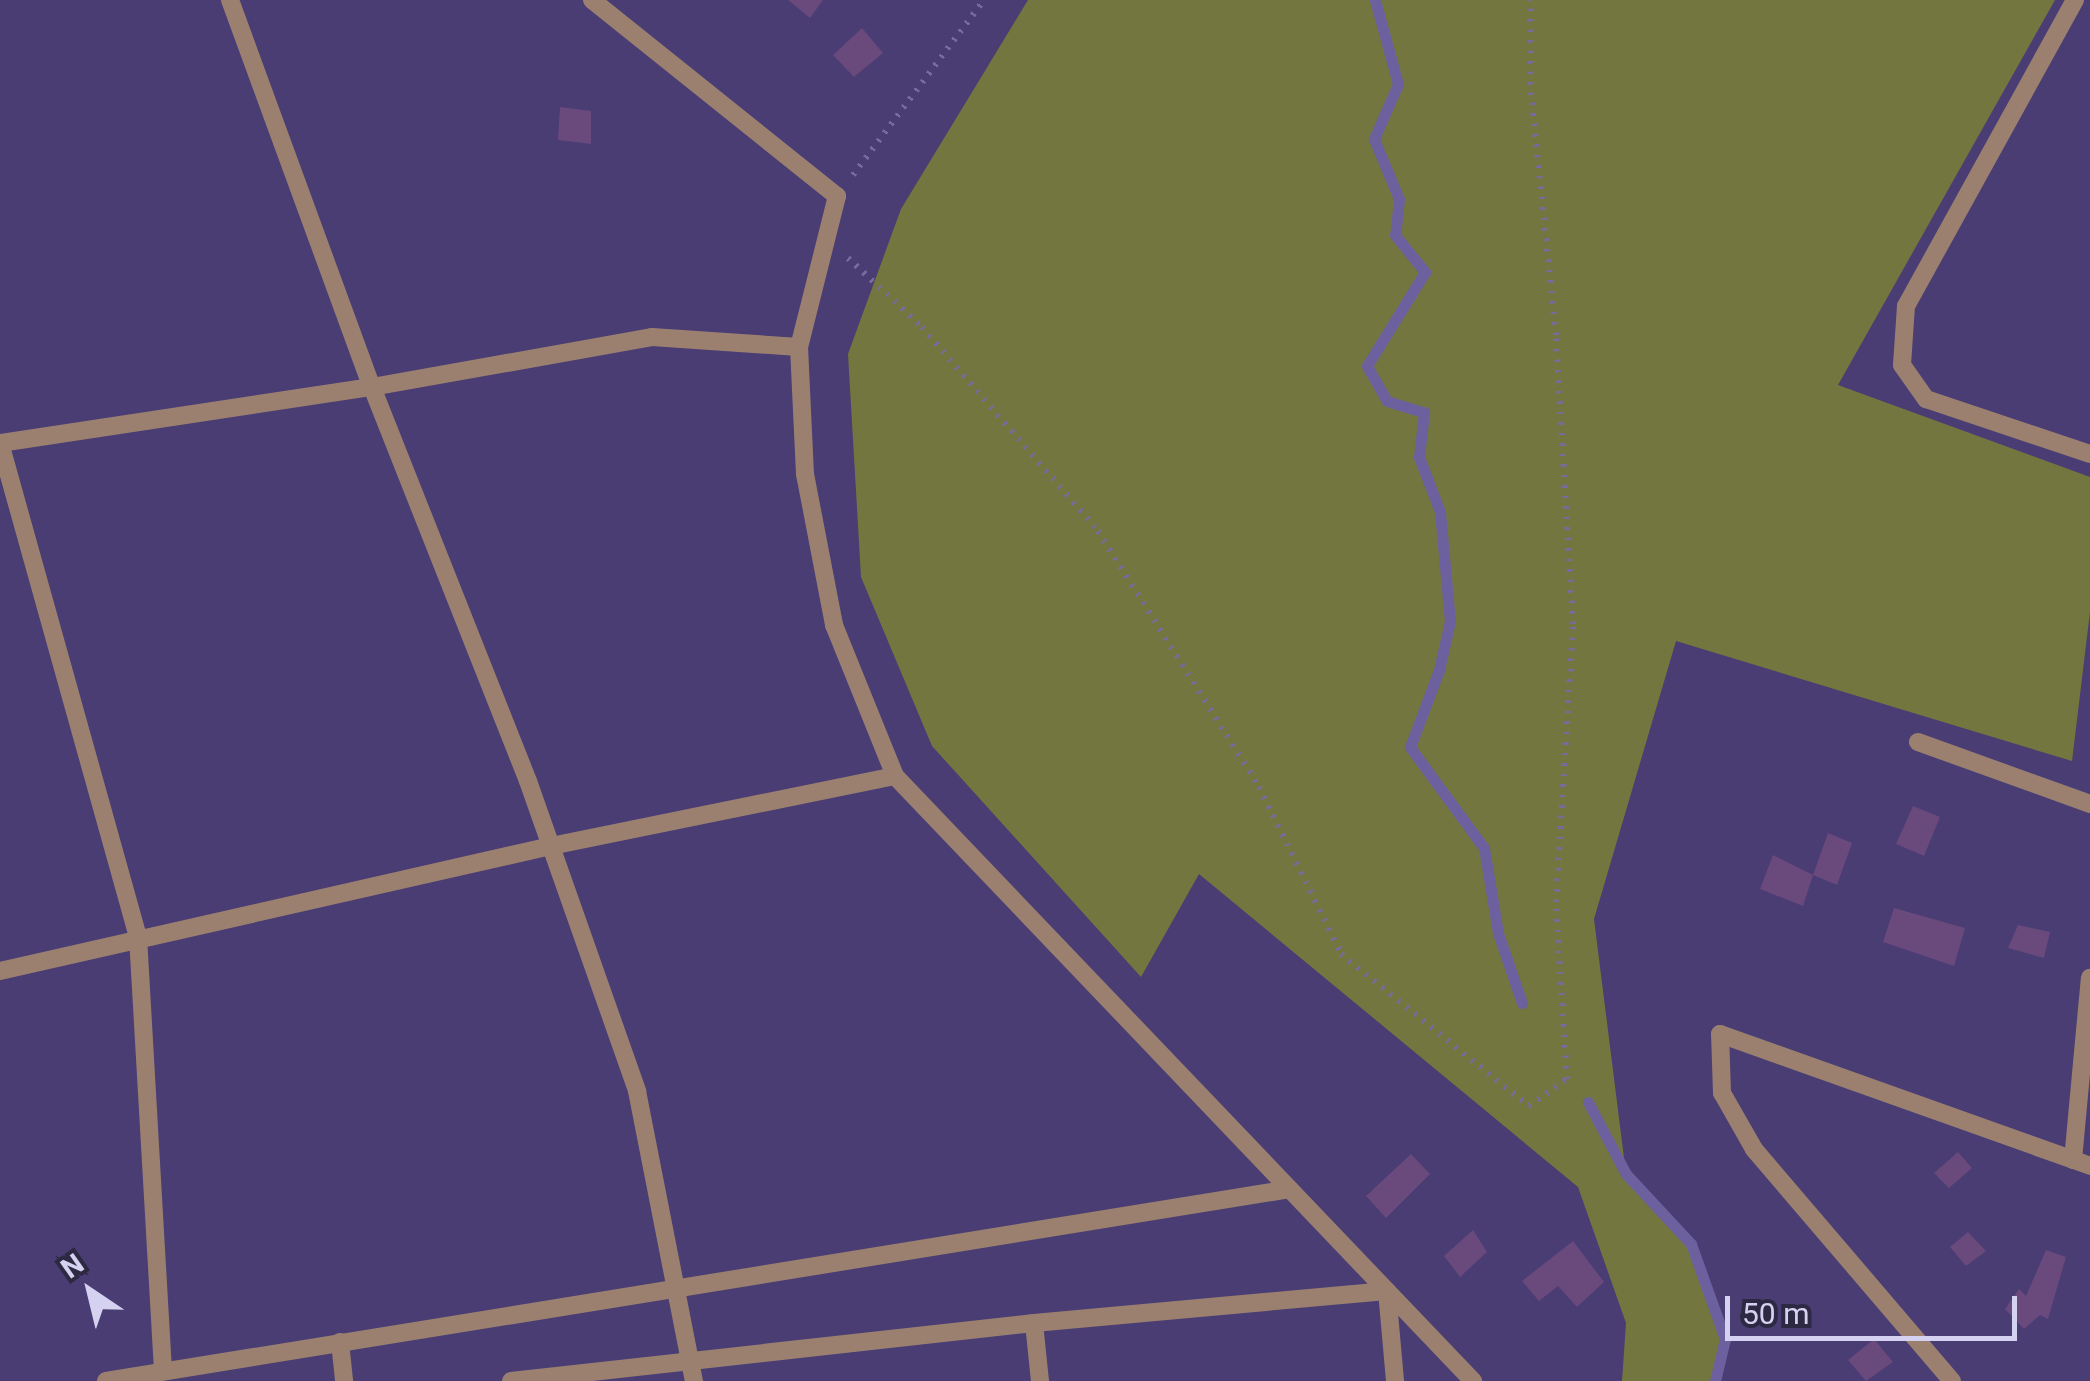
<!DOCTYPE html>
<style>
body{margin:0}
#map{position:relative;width:2090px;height:1381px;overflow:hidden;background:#493d73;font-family:Roboto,sans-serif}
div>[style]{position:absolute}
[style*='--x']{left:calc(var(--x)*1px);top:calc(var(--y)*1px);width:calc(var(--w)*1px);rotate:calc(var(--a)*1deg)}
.green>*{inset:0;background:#73773f}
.stream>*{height:11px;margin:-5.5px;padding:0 5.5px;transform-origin:5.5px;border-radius:5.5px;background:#6d609e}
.building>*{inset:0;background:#6a497d}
.path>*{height:6px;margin-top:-3px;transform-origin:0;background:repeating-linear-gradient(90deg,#756c9b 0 2.5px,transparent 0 10.5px)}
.minor>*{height:18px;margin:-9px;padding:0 9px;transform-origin:9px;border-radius:9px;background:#9b8070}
span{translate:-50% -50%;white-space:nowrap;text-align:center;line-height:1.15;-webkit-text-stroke:8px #2e2942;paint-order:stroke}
.north{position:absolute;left:40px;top:1241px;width:100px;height:100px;-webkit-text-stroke:8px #2e2942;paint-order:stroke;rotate:325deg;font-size:28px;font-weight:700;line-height:40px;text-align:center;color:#d5d1f1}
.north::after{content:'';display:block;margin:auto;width:35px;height:45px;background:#d5d1f1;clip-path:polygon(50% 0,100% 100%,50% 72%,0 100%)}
.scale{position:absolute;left:1725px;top:1296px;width:292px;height:45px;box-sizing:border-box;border:5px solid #d5d1f1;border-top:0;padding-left:12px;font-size:30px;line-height:35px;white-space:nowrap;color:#d5d1f1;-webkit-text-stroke:8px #2e2942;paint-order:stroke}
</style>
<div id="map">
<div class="green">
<div style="clip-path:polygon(1028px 0,2055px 0,1838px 385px,2090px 477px,2090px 612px,2072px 761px,1676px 641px,1594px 919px,1626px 1174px,1691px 1244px,1725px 1339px,1715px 1381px,1622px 1381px,1626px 1323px,1578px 1187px,1199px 874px,1141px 977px,932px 746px,861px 577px,848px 354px,901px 209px)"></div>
</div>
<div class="stream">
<div style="--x:1375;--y:0;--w:87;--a:74.7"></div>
<div style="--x:1398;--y:84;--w:60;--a:113.6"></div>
<div style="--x:1374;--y:139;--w:65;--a:67.4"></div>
<div style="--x:1399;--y:199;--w:36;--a:96"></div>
<div style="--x:1395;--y:235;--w:48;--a:51"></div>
<div style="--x:1425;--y:272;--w:110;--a:121.7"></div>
<div style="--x:1367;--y:366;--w:40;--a:60.3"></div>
<div style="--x:1387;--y:401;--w:39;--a:17"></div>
<div style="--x:1424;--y:412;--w:45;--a:96.3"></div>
<div style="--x:1419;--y:457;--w:59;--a:69.1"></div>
<div style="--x:1440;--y:512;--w:109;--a:84.8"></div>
<div style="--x:1450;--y:621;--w:50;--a:102.7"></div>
<div style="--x:1439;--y:670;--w:82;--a:110.6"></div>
<div style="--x:1410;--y:747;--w:125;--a:53.8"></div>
<div style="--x:1484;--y:848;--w:86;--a:80.6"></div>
<div style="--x:1498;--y:933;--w:74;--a:71.1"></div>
<div style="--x:1588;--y:1102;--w:81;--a:62.2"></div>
<div style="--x:1626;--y:1174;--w:96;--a:47.1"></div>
<div style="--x:1691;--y:1244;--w:101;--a:70.3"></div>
<div style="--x:1725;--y:1339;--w:43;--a:103.4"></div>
</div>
<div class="building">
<div style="clip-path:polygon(788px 0,823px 0,810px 18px)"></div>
<div style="clip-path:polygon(862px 28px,883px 53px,854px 77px,833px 55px)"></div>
<div style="clip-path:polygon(560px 107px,591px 111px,591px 144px,558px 140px)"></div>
<div style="clip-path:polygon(1913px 806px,1940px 817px,1924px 856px,1896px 844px)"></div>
<div style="clip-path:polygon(1828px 833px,1852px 843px,1837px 885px,1813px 875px)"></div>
<div style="clip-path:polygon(1773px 855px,1813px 875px,1803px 906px,1760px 889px)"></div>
<div style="clip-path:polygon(1894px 908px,1965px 928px,1954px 966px,1883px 942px)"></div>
<div style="clip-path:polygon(2018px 925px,2050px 932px,2044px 958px,2008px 948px)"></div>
<div style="clip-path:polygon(1958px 1152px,1972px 1168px,1949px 1188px,1934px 1173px)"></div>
<div style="clip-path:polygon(1411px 1154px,1430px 1174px,1386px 1218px,1366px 1196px)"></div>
<div style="clip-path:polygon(1473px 1230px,1487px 1252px,1460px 1277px,1444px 1256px)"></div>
<div style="clip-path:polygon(1968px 1232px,1986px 1251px,1966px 1266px,1950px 1247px)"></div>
<div style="clip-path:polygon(1573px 1241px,1604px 1282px,1577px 1307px,1558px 1286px,1539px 1301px,1522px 1281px)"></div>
<div style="clip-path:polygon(2046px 1250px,2066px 1257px,2048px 1319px,2040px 1315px,2024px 1329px,2005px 1309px,2019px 1289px,2026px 1296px)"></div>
<div style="clip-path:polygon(1874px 1339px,1893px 1362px,1866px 1381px,1848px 1360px)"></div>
</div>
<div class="path">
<div style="--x:853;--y:175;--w:219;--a:-53.2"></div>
<div style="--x:848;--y:258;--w:101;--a:43"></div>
<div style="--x:922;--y:327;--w:269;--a:49.2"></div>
<div style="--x:1098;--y:531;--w:302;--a:57.8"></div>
<div style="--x:1259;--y:787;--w:186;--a:63.8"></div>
<div style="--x:1341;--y:954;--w:242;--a:39"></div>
<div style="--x:1529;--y:1106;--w:47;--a:-35.4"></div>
<div style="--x:1567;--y:1079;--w:177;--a:-93.6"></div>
<div style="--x:1556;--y:902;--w:279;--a:-86.5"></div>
<div style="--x:1573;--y:624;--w:289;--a:-93.4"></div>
<div style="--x:1556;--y:335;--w:241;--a:-95.9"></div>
<div style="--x:1531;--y:95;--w:95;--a:-90.6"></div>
</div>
<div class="minor">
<div style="--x:230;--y:0;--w:412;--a:69.9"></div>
<div style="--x:372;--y:387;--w:424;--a:68.4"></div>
<div style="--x:528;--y:781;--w:329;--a:70.6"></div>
<div style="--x:637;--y:1091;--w:296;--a:78.9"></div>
<div style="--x:592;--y:0;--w:314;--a:38.7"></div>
<div style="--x:837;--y:196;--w:156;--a:104.1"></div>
<div style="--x:799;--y:347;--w:127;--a:87.3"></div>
<div style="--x:805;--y:474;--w:154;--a:79.1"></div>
<div style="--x:834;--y:625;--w:163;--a:68"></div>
<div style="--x:895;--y:776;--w:837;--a:46.31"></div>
<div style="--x:2075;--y:0;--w:350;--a:118.9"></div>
<div style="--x:1906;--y:306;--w:59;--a:93.9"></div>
<div style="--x:1902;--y:365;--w:42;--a:54.8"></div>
<div style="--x:1926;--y:399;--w:173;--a:18.5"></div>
<div style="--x:0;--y:443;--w:513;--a:74.39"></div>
<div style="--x:138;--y:937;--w:435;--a:86.7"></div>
<div style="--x:0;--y:443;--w:376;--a:-8.6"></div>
<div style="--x:372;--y:387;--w:284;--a:-10.1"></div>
<div style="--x:652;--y:337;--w:147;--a:3.9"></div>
<div style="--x:1918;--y:742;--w:183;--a:19.8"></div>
<div style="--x:0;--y:971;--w:565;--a:-12.78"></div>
<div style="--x:551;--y:846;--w:351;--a:-11.5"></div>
<div style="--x:2073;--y:1160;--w:183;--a:-84.7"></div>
<div style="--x:1034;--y:1323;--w:58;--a:84.1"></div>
<div style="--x:340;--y:1342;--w:39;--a:84"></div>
<div style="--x:106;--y:1381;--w:1199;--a:-9.21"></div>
<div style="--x:511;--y:1381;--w:526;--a:-6.33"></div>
<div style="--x:1034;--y:1323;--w:354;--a:-5.2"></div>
<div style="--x:1387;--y:1291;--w:90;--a:84.9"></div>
<div style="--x:1952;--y:1381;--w:305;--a:-130.5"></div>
<div style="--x:1754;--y:1149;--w:64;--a:-119.7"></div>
<div style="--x:1722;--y:1093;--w:59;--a:-91.9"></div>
<div style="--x:1720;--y:1034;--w:393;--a:19.6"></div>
</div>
<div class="north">N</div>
<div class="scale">50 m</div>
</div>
